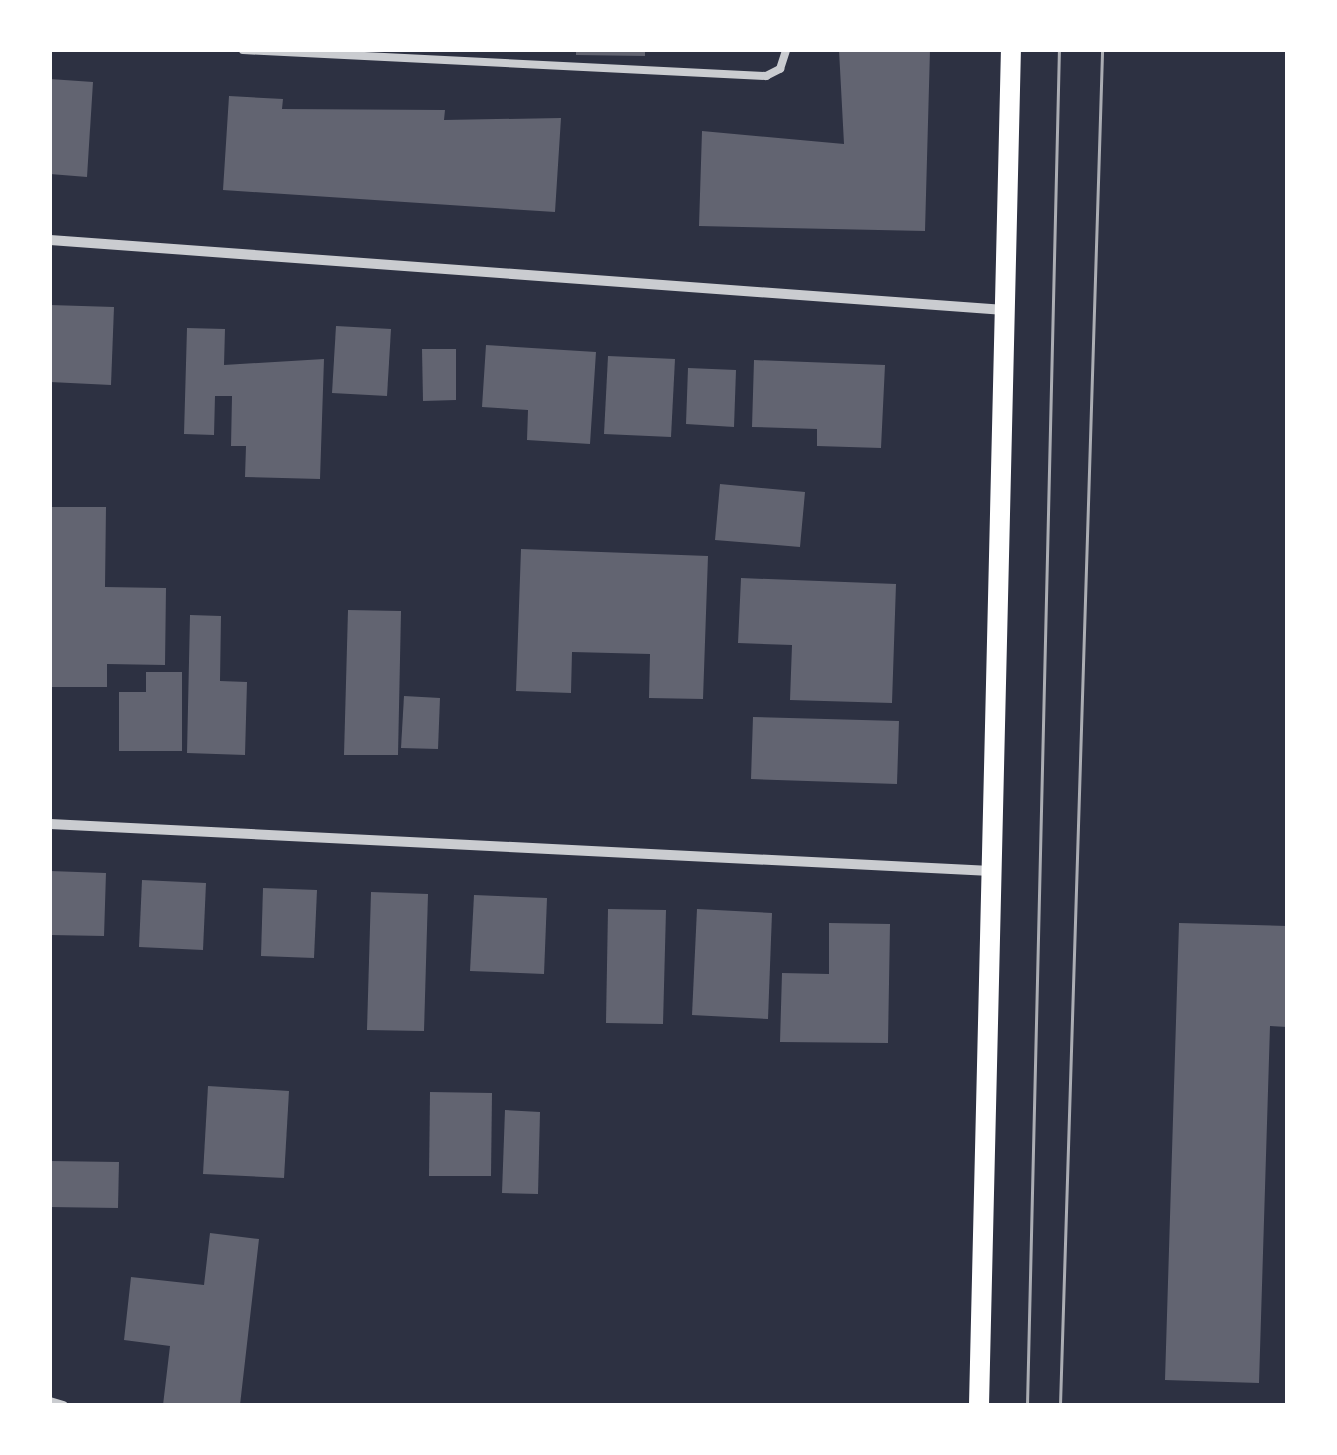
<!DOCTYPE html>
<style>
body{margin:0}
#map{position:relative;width:1337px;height:1455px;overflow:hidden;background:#2d3142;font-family:"Open Sans",sans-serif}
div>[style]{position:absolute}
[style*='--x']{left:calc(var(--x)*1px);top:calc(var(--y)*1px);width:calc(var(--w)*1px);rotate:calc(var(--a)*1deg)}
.building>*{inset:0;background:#626471}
.service>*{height:8px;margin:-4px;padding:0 4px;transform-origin:4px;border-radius:4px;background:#caccd0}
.minor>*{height:10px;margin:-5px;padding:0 5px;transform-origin:5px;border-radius:5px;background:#caccd0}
.secondary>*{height:20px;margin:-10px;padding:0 10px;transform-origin:10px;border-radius:10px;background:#fff}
.tram>*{height:2.5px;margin:-1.25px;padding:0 1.25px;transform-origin:1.25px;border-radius:1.25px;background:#abadb3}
span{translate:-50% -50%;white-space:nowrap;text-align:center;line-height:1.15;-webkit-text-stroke:9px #fff;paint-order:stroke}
.frame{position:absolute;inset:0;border:52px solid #fff;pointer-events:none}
</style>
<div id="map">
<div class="building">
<div style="clip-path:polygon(576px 50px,645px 50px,645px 56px,576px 55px)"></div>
<div style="clip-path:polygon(839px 50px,930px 50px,925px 231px,699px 226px,702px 131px,844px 144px)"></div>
<div style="clip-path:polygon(50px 79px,93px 82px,87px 177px,50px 174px)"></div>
<div style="clip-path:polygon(229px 96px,283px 99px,282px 109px,445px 110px,444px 120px,561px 118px,555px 212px,223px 190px)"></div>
<div style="clip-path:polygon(50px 305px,114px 307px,111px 385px,50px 382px)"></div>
<div style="clip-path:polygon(336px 326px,391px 329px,387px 396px,332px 393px)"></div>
<div style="clip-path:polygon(187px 328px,225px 329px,224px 365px,324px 359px,320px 479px,245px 477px,246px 446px,231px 446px,232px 396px,215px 396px,214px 435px,184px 434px)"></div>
<div style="clip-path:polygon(486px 345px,596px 352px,590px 444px,527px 440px,528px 410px,482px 407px)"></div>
<div style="clip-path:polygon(422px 349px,456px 349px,456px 400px,423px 401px)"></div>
<div style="clip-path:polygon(608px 356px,675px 359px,671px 437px,604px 434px)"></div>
<div style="clip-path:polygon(754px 360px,885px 365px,881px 448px,817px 446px,817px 429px,752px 427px)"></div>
<div style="clip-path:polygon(688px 368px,736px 370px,734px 427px,686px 424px)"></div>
<div style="clip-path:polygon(720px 484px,805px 492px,800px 547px,715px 540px)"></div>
<div style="clip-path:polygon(52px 507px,106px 507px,105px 587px,166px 588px,165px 665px,107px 664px,107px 687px,50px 687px)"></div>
<div style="clip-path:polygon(521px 549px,708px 556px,703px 699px,649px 698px,650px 654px,572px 652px,571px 693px,516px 691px)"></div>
<div style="clip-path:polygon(741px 578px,896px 584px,892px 703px,790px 700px,792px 645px,738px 643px)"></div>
<div style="clip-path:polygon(348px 610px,401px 611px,398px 755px,344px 755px)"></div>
<div style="clip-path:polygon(190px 615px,221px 616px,220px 681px,247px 682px,245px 755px,187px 753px)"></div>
<div style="clip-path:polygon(146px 672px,182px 672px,182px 751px,119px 751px,119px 692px,146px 692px)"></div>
<div style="clip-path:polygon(404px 696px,440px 698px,438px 749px,401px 748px)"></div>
<div style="clip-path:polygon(753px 717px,899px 721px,897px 784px,751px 779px)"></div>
<div style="clip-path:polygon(50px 871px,106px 873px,104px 936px,50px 935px)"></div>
<div style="clip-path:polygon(142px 880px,206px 883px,203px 950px,139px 947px)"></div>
<div style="clip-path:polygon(263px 888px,317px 890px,314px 958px,261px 956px)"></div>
<div style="clip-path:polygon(371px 892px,428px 894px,424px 1031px,367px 1030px)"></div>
<div style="clip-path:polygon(474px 895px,547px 898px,544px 974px,470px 971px)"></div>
<div style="clip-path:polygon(608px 909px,666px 910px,663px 1024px,606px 1023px)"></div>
<div style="clip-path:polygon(697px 909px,772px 913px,768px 1019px,692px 1015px)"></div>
<div style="clip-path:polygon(829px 923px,890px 924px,888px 1043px,780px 1042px,782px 973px,829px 974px)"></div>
<div style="clip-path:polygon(1179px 923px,1287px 926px,1287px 1027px,1270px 1026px,1259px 1383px,1165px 1380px)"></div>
<div style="clip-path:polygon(208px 1086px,289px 1091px,284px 1178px,203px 1174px)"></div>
<div style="clip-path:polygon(430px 1092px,492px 1093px,491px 1176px,429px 1176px)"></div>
<div style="clip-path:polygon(505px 1110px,540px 1112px,538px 1194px,502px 1193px)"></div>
<div style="clip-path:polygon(50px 1161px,119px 1162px,118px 1208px,50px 1207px)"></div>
<div style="clip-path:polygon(210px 1233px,259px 1239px,240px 1405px,163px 1405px,170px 1346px,124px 1340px,131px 1277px,204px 1285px)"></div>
</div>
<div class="service">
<div style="--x:243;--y:50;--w:524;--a:2.85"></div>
<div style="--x:766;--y:76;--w:16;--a:-27"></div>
<div style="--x:780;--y:69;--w:20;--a:-72"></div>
<div style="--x:50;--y:1401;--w:14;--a:17"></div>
</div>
<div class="minor">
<div style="--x:50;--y:240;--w:957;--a:4.2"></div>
<div style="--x:50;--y:824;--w:942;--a:2.86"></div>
</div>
<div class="secondary">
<div style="--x:979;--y:1405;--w:1355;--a:-88.65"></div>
</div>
<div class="tram">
<div style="--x:1027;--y:1405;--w:1355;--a:-88.65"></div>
<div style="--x:1060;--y:1405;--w:1356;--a:-88.22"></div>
</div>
<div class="frame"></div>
</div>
